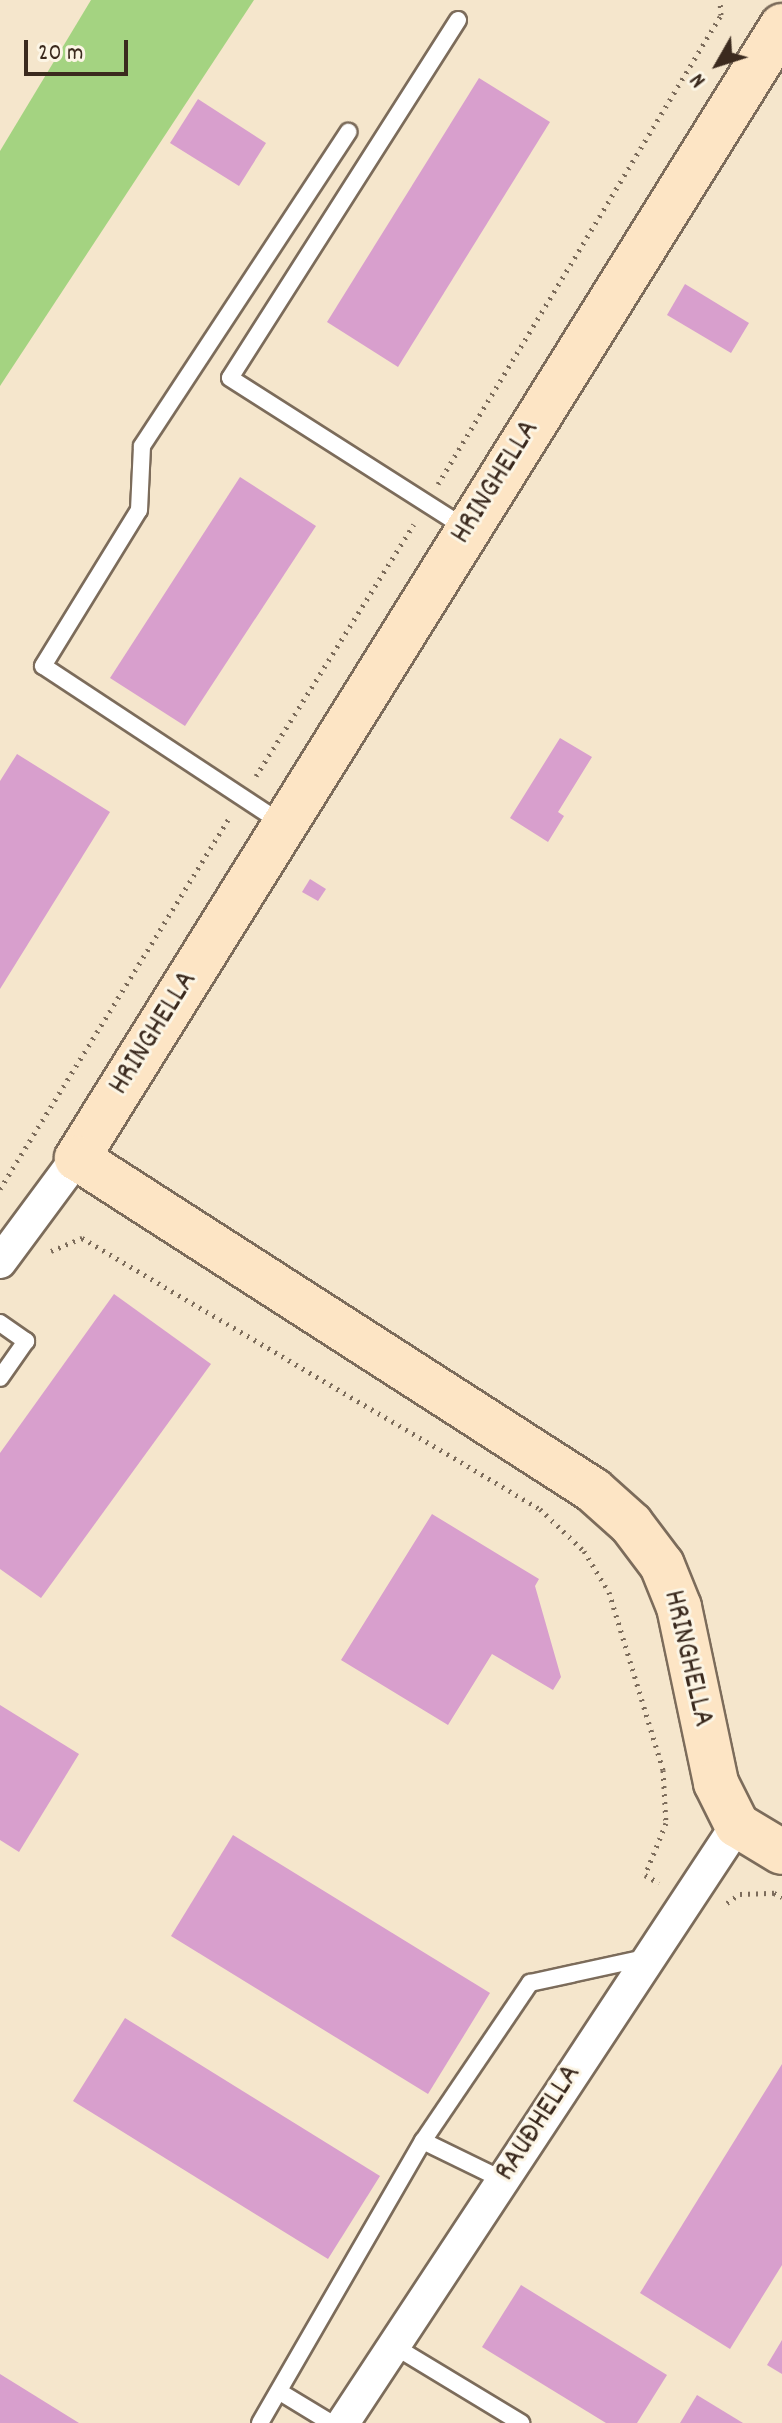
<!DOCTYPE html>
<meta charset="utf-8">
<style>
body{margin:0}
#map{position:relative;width:782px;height:2423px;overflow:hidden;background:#f5e6cc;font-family:Dekko,sans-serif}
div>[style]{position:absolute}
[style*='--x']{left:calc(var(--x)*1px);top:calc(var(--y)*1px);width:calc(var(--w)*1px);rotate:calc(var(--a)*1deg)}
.green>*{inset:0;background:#a4d381}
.building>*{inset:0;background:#d89fcd}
.path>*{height:5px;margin-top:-2.5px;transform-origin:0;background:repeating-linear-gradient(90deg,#7c6c5b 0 2px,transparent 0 8px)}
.roads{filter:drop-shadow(2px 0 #7c6c5b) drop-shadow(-2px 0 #7c6c5b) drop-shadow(0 2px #7c6c5b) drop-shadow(0 -2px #7c6c5b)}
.lane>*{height:16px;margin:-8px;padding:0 8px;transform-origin:8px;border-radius:8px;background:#fff}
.street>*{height:32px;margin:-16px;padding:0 16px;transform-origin:16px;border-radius:16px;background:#fff}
.secondary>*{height:44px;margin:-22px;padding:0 22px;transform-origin:22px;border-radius:22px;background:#fde5c5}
span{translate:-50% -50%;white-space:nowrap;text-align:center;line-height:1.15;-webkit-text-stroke:6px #fcf5e5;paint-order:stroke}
.street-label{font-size:30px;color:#3b2a1e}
.north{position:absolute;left:678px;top:24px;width:80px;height:80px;-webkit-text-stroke:6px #fcf5e5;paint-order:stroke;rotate:231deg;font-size:22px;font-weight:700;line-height:32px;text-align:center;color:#3b2a1e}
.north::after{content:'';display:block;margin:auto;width:28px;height:36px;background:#3b2a1e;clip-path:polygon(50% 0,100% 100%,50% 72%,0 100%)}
.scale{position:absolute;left:24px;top:40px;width:104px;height:36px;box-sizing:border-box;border:4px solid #3b2a1e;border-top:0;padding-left:10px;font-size:24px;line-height:28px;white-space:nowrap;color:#3b2a1e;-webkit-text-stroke:6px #fcf5e5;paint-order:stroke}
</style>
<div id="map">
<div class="green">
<div style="clip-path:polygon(91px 0,254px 0,0 386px,0 151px)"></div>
</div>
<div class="building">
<div style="clip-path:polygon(479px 78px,550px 122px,398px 367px,327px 322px)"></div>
<div style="clip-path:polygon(198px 99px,266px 143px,239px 186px,170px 143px)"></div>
<div style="clip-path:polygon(685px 284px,749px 323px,731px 353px,667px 315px)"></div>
<div style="clip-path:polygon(240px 477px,316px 526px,185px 726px,110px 678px)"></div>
<div style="clip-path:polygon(560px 738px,592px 757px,558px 812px,564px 816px,548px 842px,510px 818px)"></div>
<div style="clip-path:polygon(17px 754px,110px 812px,0 989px,0 781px)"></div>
<div style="clip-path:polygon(310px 879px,326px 889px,318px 901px,302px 892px)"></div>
<div style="clip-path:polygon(114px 1294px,211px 1364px,41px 1598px,0 1569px,0 1453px)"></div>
<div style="clip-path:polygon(432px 1514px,539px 1579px,535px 1586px,561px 1677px,553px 1690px,492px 1654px,448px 1725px,341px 1660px)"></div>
<div style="clip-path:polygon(0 1705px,79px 1754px,19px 1852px,0 1840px)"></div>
<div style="clip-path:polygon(233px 1835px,490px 1993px,428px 2094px,171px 1936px)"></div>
<div style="clip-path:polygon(125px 2018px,380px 2176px,328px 2259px,73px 2101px)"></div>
<div style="clip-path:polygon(782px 2064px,782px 2265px,730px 2349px,640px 2293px)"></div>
<div style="clip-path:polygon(521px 2285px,667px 2375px,637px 2423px,606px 2423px,482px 2347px)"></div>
<div style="clip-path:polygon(782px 2340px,782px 2374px,767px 2365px)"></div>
<div style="clip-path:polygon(0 2374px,79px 2423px,0 2423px)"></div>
<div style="clip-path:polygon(697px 2395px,743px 2423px,680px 2423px)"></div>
</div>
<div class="path">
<div style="--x:438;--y:484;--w:548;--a:-58.89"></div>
<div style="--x:721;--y:15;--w:15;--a:-94"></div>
<div style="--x:256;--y:776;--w:297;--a:-57.9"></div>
<div style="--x:0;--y:1189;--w:436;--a:-58.3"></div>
<div style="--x:51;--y:1251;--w:34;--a:-23"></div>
<div style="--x:82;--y:1238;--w:532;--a:30.61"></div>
<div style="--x:540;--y:1509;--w:61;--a:43.7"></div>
<div style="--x:584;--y:1551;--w:48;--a:58.6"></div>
<div style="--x:609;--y:1592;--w:186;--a:73.1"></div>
<div style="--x:663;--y:1770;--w:53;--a:86.8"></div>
<div style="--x:666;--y:1823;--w:56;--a:112"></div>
<div style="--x:645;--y:1875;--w:16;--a:30"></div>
<div style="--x:727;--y:1903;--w:16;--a:-35"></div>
<div style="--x:740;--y:1894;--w:34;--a:-2"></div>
<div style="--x:774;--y:1893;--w:9;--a:27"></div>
</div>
<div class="roads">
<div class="lane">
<div style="--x:458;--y:20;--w:424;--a:122.5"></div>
<div style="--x:230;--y:378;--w:281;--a:32.5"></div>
<div style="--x:283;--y:824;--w:287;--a:-146.6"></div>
<div style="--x:43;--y:666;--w:183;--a:-58.4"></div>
<div style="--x:139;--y:510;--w:64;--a:-87.3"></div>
<div style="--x:142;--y:446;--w:376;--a:-56.7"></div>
<div style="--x:0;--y:1323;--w:32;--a:35"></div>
<div style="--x:26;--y:1341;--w:45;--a:125.1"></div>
<div style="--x:423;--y:2141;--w:89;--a:26"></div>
<div style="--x:394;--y:2346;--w:149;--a:31.2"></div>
<div style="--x:280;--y:2392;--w:60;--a:31.3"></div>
<div style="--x:260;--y:2423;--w:326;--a:-60"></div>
<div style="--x:423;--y:2141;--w:191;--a:-55.9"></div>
<div style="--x:530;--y:1983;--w:122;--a:-12.3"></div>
</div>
<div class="street">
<div style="--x:0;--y:1262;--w:129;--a:-53.5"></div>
<div style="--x:343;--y:2423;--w:716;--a:-56.62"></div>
</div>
<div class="secondary">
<div style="--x:782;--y:26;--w:1334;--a:121.91"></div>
<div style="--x:77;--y:1158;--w:614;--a:32.76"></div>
<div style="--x:593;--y:1490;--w:51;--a:41.8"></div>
<div style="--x:631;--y:1524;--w:51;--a:52.9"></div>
<div style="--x:662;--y:1565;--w:45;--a:68"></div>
<div style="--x:679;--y:1607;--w:180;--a:78.1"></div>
<div style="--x:716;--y:1783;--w:47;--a:63.4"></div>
<div style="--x:737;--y:1825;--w:52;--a:31"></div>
</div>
</div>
<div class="street-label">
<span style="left:497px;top:483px;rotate:-58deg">HRINGHELLA</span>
<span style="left:155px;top:1034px;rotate:-58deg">HRINGHELLA</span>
<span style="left:686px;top:1659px;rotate:77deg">HRINGHELLA</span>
<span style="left:540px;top:2124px;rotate:-57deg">RAUÐHELLA</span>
</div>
<div class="north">N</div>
<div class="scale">20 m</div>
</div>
